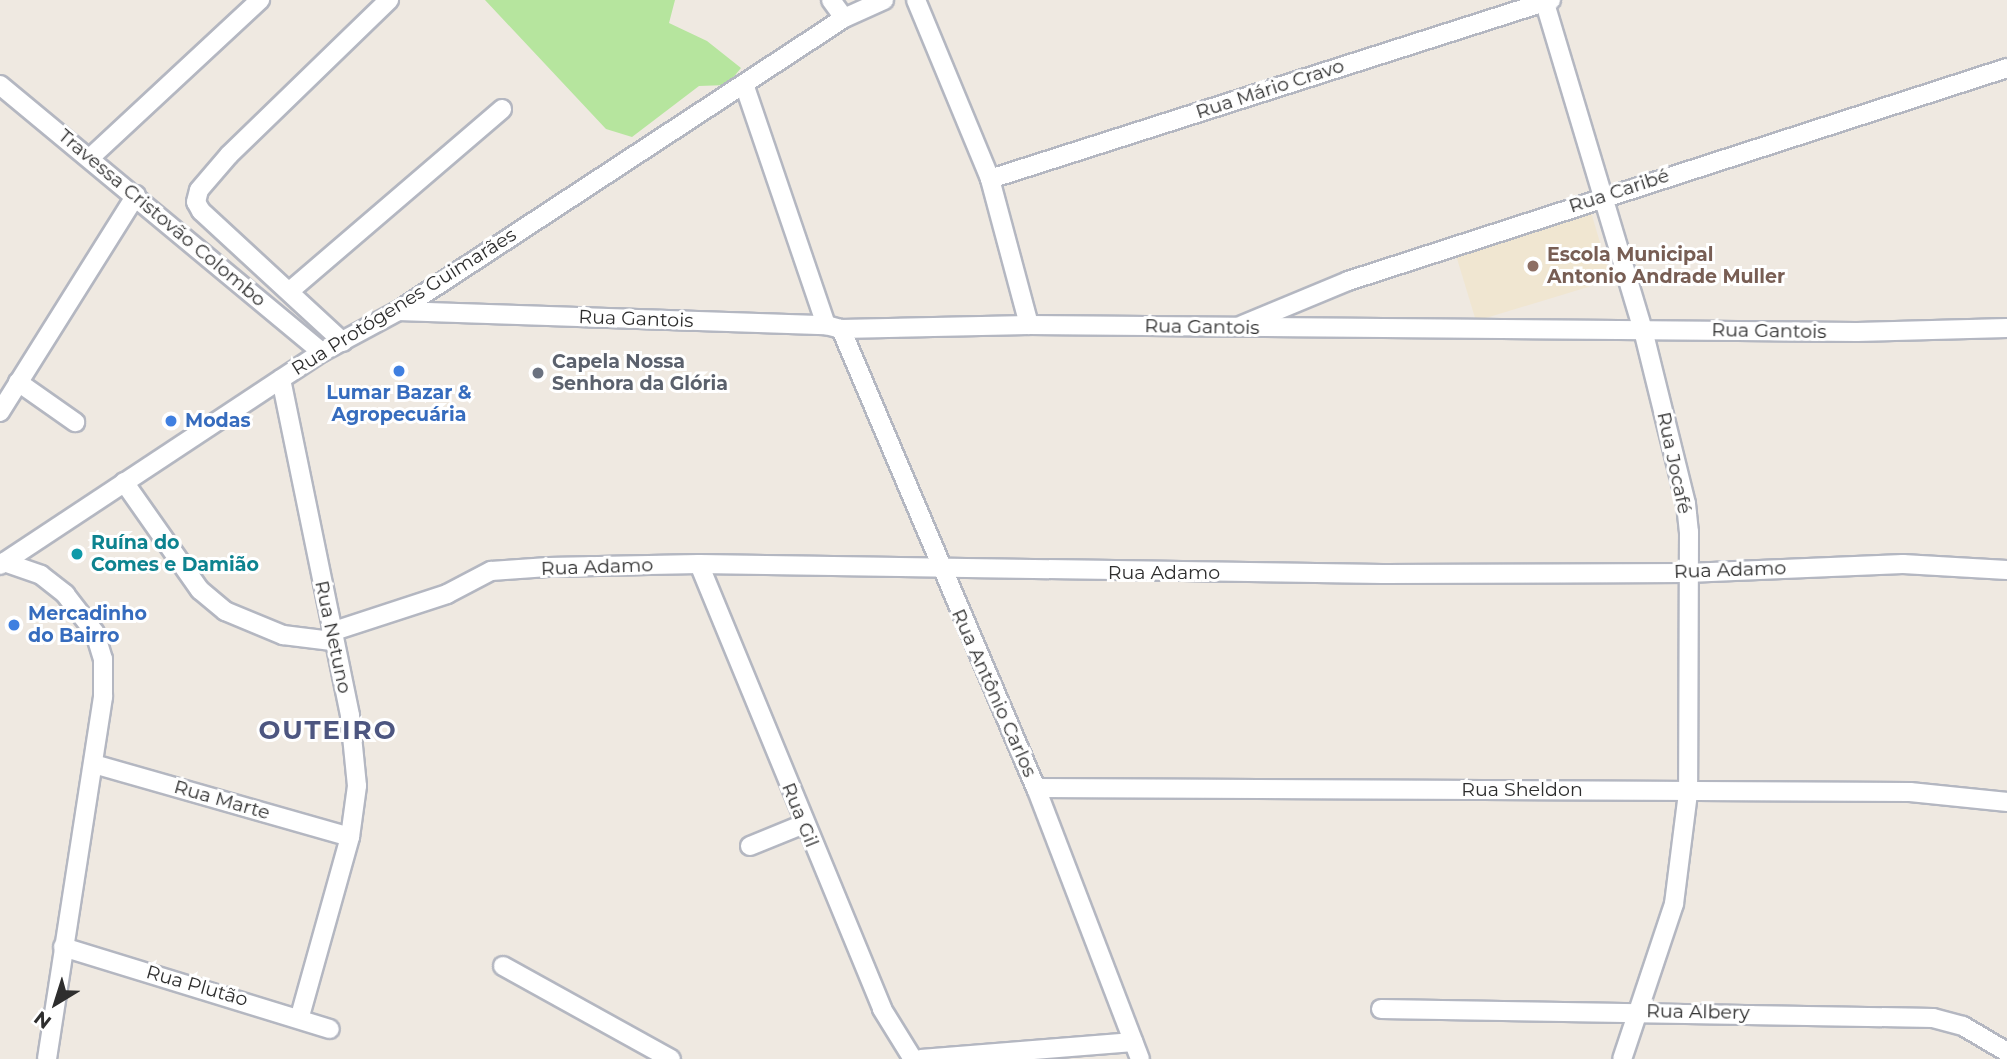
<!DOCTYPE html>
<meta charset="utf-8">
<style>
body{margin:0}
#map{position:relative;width:2007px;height:1059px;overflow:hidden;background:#efe9e1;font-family:Montserrat,sans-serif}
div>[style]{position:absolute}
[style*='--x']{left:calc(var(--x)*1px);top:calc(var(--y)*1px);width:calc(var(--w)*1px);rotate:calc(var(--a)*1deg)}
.education>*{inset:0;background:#f0e6d1}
.green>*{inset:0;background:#b6e59e}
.roads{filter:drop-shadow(2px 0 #b4b7c1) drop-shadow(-2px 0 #b4b7c1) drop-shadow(0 2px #b4b7c1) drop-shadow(0 -2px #b4b7c1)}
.minor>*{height:18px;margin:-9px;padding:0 9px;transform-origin:9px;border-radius:9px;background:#fff}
.dots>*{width:19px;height:19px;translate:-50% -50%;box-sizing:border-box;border:4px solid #fff;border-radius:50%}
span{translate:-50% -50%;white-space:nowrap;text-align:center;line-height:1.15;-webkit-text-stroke:6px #fff;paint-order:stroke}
.street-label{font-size:19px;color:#2e2e2e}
.education-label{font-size:19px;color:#785e54;font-weight:700}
.left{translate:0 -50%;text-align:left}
.worship-label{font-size:19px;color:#5b616d;font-weight:700}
.shop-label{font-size:19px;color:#366cbe;font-weight:700}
.culture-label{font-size:19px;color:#0d838f;font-weight:700}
.district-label{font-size:26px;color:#4d5680;font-weight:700;letter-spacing:2px}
.north{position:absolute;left:21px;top:968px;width:70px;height:70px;-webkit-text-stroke:5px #fff;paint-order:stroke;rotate:218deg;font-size:19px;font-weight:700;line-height:28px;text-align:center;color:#2e2e2e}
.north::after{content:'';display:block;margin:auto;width:24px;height:32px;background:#2e2e2e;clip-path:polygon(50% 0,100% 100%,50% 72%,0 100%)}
</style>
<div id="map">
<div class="education">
<div style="clip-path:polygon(1591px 212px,1611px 280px,1476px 321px,1455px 252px)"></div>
</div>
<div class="green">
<div style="clip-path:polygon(485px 0,675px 0,669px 23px,707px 41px,741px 68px,727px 85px,699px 86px,632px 137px,606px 129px)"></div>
</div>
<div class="roads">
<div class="minor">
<div style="--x:831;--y:0;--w:22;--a:54"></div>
<div style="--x:916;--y:0;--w:194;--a:67.5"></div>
<div style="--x:990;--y:179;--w:151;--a:75"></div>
<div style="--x:1544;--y:0;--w:345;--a:73.3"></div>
<div style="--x:1643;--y:330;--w:179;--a:76.1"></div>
<div style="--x:1686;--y:504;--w:28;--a:84"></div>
<div style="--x:1689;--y:532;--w:261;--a:90.2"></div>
<div style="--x:1688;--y:793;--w:112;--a:97.2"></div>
<div style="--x:1674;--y:904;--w:163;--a:108.5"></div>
<div style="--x:744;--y:84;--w:255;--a:71.2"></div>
<div style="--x:0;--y:85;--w:418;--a:39.7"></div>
<div style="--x:91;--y:157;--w:231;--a:-42.9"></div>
<div style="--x:990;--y:179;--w:589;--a:-17.7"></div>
<div style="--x:291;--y:290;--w:278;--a:-40.6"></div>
<div style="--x:398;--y:311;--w:428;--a:1.9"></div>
<div style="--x:826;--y:325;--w:16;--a:15"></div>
<div style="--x:841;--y:329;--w:188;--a:-1.2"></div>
<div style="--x:1029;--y:325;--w:828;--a:0.48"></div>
<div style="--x:1857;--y:332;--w:150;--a:-1.5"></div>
<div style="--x:1242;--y:325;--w:115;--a:-22.5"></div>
<div style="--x:1348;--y:281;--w:693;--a:-17.91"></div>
<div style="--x:841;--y:329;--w:499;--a:67"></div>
<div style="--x:1036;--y:788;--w:290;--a:69"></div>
<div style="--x:343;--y:342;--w:193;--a:-137.3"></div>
<div style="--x:201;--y:211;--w:10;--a:-119"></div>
<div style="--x:196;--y:202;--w:12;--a:-76"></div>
<div style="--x:199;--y:190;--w:46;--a:-49.4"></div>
<div style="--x:229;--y:155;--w:223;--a:-44.1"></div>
<div style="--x:281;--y:379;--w:344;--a:78.4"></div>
<div style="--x:350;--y:716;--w:70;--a:84.3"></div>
<div style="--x:357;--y:786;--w:51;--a:97.8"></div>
<div style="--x:350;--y:837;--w:186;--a:105.6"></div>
<div style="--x:18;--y:382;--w:70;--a:35.1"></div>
<div style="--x:0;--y:412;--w:256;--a:-57.9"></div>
<div style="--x:124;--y:482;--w:132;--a:54.9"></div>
<div style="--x:200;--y:590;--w:33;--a:40"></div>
<div style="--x:225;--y:611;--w:63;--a:22.5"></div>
<div style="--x:283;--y:635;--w:49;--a:7"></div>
<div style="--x:4;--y:562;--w:39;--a:19"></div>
<div style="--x:41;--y:575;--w:31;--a:38"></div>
<div style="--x:65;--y:594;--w:49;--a:52.4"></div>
<div style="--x:95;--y:633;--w:27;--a:73"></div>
<div style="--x:103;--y:659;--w:38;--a:90"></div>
<div style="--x:103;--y:697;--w:366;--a:98.8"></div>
<div style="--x:699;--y:564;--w:481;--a:67.6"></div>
<div style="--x:882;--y:1009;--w:59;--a:58.2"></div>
<div style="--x:0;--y:565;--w:386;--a:-33.5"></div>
<div style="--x:322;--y:352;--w:86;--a:-28.3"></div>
<div style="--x:398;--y:311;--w:534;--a:-33.3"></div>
<div style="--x:844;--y:18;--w:44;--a:-24.2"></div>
<div style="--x:331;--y:632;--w:122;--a:-18.1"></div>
<div style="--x:447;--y:594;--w:50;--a:-27.6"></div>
<div style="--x:491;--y:571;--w:57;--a:-4"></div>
<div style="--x:548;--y:567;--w:151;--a:-1.1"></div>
<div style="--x:699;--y:564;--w:684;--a:0.84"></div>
<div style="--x:1383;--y:574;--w:304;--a:-0.2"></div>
<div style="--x:1687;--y:573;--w:216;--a:-2.4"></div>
<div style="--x:1903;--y:564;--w:104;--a:3.3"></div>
<div style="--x:94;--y:764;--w:266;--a:15.9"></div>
<div style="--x:1036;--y:788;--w:874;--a:0.26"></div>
<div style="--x:1910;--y:792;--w:98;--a:5.9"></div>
<div style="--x:750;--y:846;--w:58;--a:-22.2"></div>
<div style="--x:63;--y:947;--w:279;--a:17.1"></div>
<div style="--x:503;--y:966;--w:192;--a:29"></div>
<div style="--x:1381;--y:1009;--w:552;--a:0.93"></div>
<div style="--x:1933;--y:1018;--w:31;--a:15"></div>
<div style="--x:1963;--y:1026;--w:51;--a:30.6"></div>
<div style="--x:921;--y:1059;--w:213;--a:-4.6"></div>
</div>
</div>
<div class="dots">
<div style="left:1533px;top:266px;background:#8d6e63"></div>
<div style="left:399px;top:371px;background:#3f7fe0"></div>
<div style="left:538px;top:373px;background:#6b7280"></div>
<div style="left:171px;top:421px;background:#3f7fe0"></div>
<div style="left:77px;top:554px;background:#0f9aa8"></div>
<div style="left:14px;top:625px;background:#3f7fe0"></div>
</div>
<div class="street-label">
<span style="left:1270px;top:89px;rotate:-18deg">Rua Mário Cravo</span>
<span style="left:1619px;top:191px;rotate:-18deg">Rua Caribé</span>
<span style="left:162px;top:218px;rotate:40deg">Travessa Cristovão Colombo</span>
<span style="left:404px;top:302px;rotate:-32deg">Rua Protógenes Guimarães</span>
<span style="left:636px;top:319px;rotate:2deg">Rua Gantois</span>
<span style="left:1202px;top:327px;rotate:1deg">Rua Gantois</span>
<span style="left:1769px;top:331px;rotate:1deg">Rua Gantois</span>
<span style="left:1674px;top:463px;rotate:78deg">Rua Jocafé</span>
<span style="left:597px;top:567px;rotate:-2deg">Rua Adamo</span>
<span style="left:1730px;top:570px;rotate:-2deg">Rua Adamo</span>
<span style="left:1164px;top:573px">Rua Adamo</span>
<span style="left:333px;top:637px;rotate:78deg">Rua Netuno</span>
<span style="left:994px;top:693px;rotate:66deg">Rua Antônio Carlos</span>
<span style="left:1522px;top:790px">Rua Sheldon</span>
<span style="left:222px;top:800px;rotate:16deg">Rua Marte</span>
<span style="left:800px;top:815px;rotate:68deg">Rua Gil</span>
<span style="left:197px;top:986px;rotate:16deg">Rua Plutão</span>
<span style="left:1698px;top:1012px;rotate:1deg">Rua Albery</span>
</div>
<div class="education-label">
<span class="left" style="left:1547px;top:266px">Escola Municipal<br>Antonio Andrade Muller</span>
</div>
<div class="worship-label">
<span class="left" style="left:552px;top:373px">Capela Nossa<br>Senhora da Glória</span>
</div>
<div class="shop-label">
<span style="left:399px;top:404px">Lumar Bazar &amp;<br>Agropecuária</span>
<span class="left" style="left:185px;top:421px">Modas</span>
<span class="left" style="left:28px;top:625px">Mercadinho<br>do Bairro</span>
</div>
<div class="culture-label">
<span class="left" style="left:91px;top:554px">Ruína do<br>Comes e Damião</span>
</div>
<div class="district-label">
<span style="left:328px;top:731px">OUTEIRO</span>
</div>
<div class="north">N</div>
</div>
